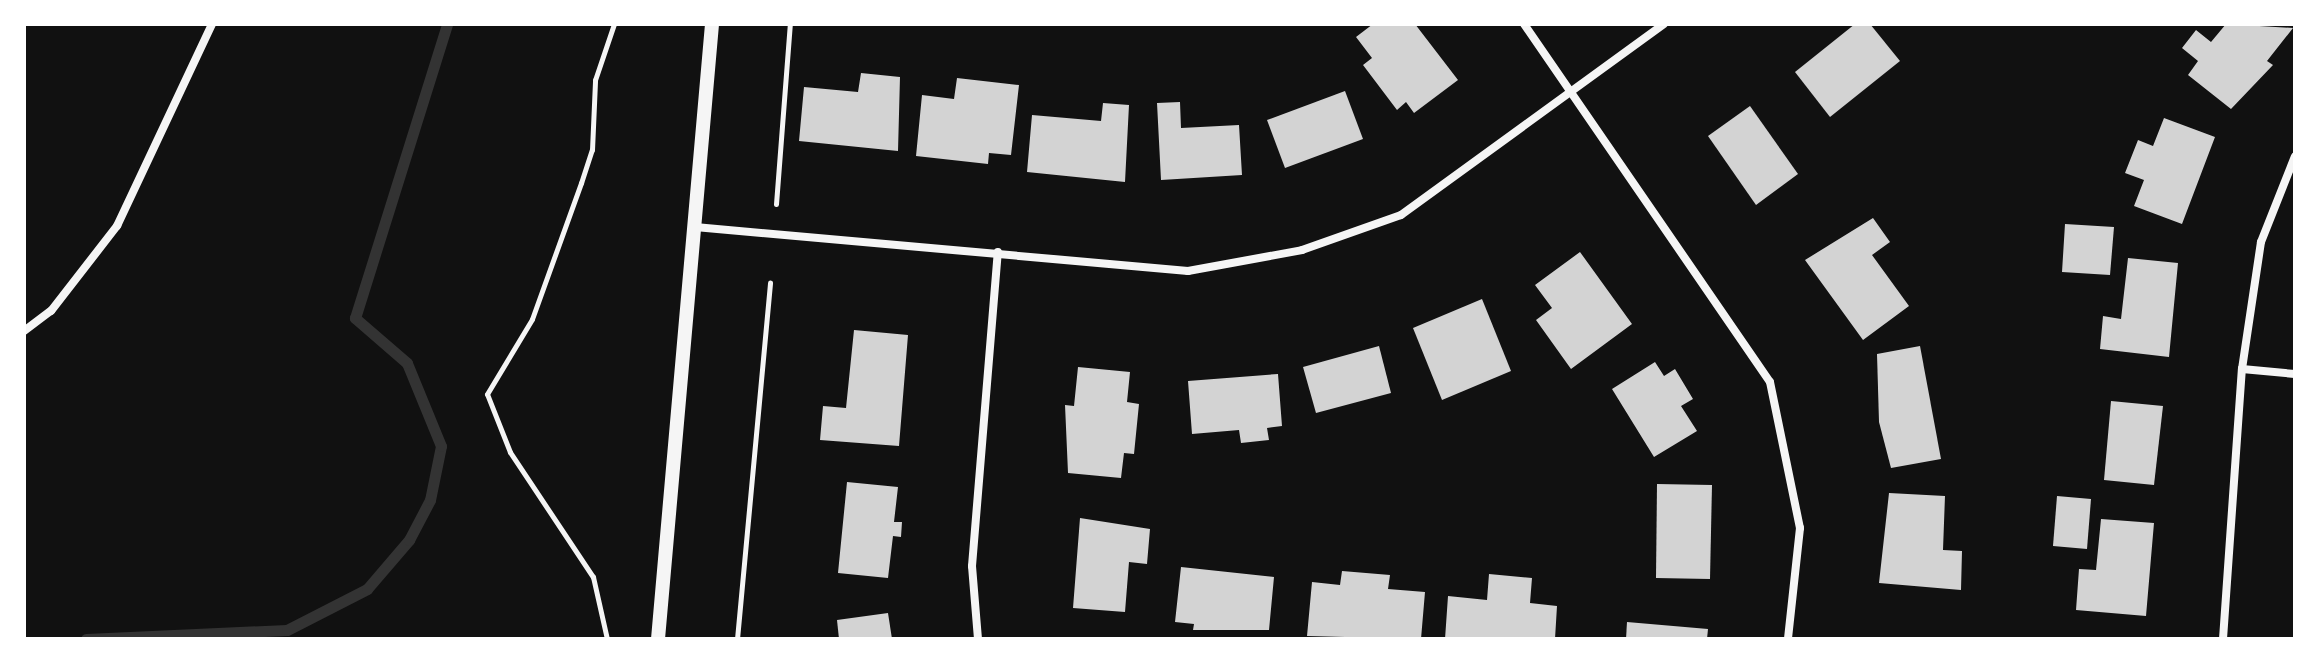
<!DOCTYPE html>
<style>
body{margin:0}
#map{position:relative;width:2319px;height:663px;overflow:hidden;background:#111;font-family:"Work Sans",sans-serif}
div>[style]{position:absolute}
[style*='--x']{left:calc(var(--x)*1px);top:calc(var(--y)*1px);width:calc(var(--w)*1px);rotate:calc(var(--a)*1deg)}
.stream>*{height:11px;margin:-5.5px;padding:0 5.5px;transform-origin:5.5px;border-radius:5.5px;background:#333}
.building>*{inset:0;background:#d3d3d3}
.path>*{height:5px;margin:-2.5px;padding:0 2.5px;transform-origin:2.5px;border-radius:2.5px;background:#f5f5f5}
.minor>*{height:8px;margin:-4px;padding:0 4px;transform-origin:4px;border-radius:4px;background:#f5f5f5}
.tertiary>*{height:14px;margin:-7px;padding:0 7px;transform-origin:7px;border-radius:7px;background:#f5f5f5}
span{translate:-50% -50%;white-space:nowrap;text-align:center;line-height:1.15;-webkit-text-stroke:8px #fff;paint-order:stroke}
.frame{position:absolute;inset:0;border:26px solid #fff;pointer-events:none}
</style>
<div id="map">
<div class="stream">
<div style="--x:86;--y:639;--w:201;--a:-2.6"></div>
<div style="--x:287;--y:630;--w:90;--a:-27.1"></div>
<div style="--x:367;--y:589;--w:65;--a:-49.4"></div>
<div style="--x:409;--y:540;--w:45;--a:-62.3"></div>
<div style="--x:430;--y:500;--w:55;--a:-78.5"></div>
<div style="--x:441;--y:446;--w:90;--a:-112.3"></div>
<div style="--x:407;--y:363;--w:69;--a:-139.1"></div>
<div style="--x:355;--y:318;--w:308;--a:-72.6"></div>
</div>
<div class="building">
<div style="clip-path:polygon(1373px 24px,1415px 24px,1458px 80px,1414px 113px,1406px 102px,1397px 110px,1363px 65px,1372px 58px,1356px 37px)"></div>
<div style="clip-path:polygon(1855px 24px,1870px 24px,1900px 61px,1830px 117px,1795px 72px)"></div>
<div style="clip-path:polygon(2226px 24px,2293px 28px,2267px 61px,2273px 65px,2231px 109px,2188px 75px,2198px 61px,2182px 48px,2196px 30px,2211px 42px)"></div>
<div style="clip-path:polygon(861px 73px,900px 77px,898px 151px,799px 141px,804px 87px,858px 92px)"></div>
<div style="clip-path:polygon(957px 78px,1019px 85px,1011px 155px,989px 153px,988px 164px,916px 156px,922px 95px,954px 99px)"></div>
<div style="clip-path:polygon(1345px 91px,1363px 139px,1285px 168px,1267px 120px)"></div>
<div style="clip-path:polygon(1180px 102px,1181px 128px,1239px 125px,1242px 175px,1161px 180px,1157px 103px)"></div>
<div style="clip-path:polygon(1103px 103px,1129px 105px,1125px 182px,1027px 172px,1032px 115px,1101px 121px)"></div>
<div style="clip-path:polygon(1750px 106px,1798px 174px,1756px 205px,1708px 136px)"></div>
<div style="clip-path:polygon(2164px 118px,2215px 137px,2182px 224px,2134px 206px,2144px 180px,2125px 173px,2138px 140px,2153px 146px)"></div>
<div style="clip-path:polygon(1873px 218px,1890px 242px,1872px 255px,1909px 306px,1863px 340px,1805px 260px)"></div>
<div style="clip-path:polygon(2065px 224px,2114px 227px,2110px 275px,2062px 272px)"></div>
<div style="clip-path:polygon(1580px 252px,1632px 324px,1571px 369px,1536px 320px,1552px 308px,1535px 285px)"></div>
<div style="clip-path:polygon(2128px 258px,2178px 263px,2169px 357px,2100px 349px,2103px 316px,2121px 319px)"></div>
<div style="clip-path:polygon(1482px 299px,1511px 371px,1442px 400px,1413px 328px)"></div>
<div style="clip-path:polygon(854px 330px,908px 335px,899px 446px,820px 440px,823px 406px,846px 408px)"></div>
<div style="clip-path:polygon(1379px 346px,1391px 393px,1316px 413px,1303px 367px)"></div>
<div style="clip-path:polygon(1920px 346px,1941px 459px,1891px 468px,1879px 422px,1877px 354px)"></div>
<div style="clip-path:polygon(1655px 362px,1664px 376px,1675px 369px,1693px 399px,1681px 406px,1697px 431px,1654px 457px,1612px 389px)"></div>
<div style="clip-path:polygon(1078px 367px,1130px 372px,1127px 402px,1139px 404px,1134px 454px,1124px 453px,1121px 478px,1068px 473px,1065px 405px,1074px 406px)"></div>
<div style="clip-path:polygon(1278px 374px,1282px 426px,1267px 428px,1269px 440px,1241px 443px,1239px 430px,1192px 434px,1188px 381px)"></div>
<div style="clip-path:polygon(2111px 401px,2163px 406px,2154px 485px,2104px 480px)"></div>
<div style="clip-path:polygon(847px 482px,898px 487px,894px 522px,902px 522px,901px 537px,893px 536px,888px 578px,838px 573px)"></div>
<div style="clip-path:polygon(1657px 484px,1712px 485px,1710px 579px,1656px 578px)"></div>
<div style="clip-path:polygon(1889px 493px,1945px 496px,1943px 550px,1962px 551px,1961px 590px,1879px 583px)"></div>
<div style="clip-path:polygon(2057px 496px,2091px 499px,2087px 549px,2053px 546px)"></div>
<div style="clip-path:polygon(1080px 518px,1150px 529px,1147px 564px,1129px 562px,1125px 612px,1073px 608px)"></div>
<div style="clip-path:polygon(2101px 519px,2154px 523px,2146px 616px,2076px 610px,2079px 569px,2096px 570px)"></div>
<div style="clip-path:polygon(1181px 567px,1274px 577px,1269px 630px,1193px 630px,1194px 624px,1175px 622px)"></div>
<div style="clip-path:polygon(1342px 571px,1390px 575px,1388px 589px,1425px 592px,1421px 639px,1307px 636px,1312px 582px,1340px 585px)"></div>
<div style="clip-path:polygon(1489px 574px,1532px 578px,1530px 603px,1557px 606px,1555px 639px,1445px 639px,1448px 596px,1487px 600px)"></div>
<div style="clip-path:polygon(888px 613px,892px 639px,839px 639px,837px 620px)"></div>
<div style="clip-path:polygon(1627px 622px,1708px 629px,1707px 639px,1626px 639px)"></div>
</div>
<div class="path">
<div style="--x:776;--y:204;--w:181;--a:-85.6"></div>
<div style="--x:607;--y:639;--w:64;--a:-102.7"></div>
<div style="--x:593;--y:577;--w:150;--a:-123.6"></div>
<div style="--x:510;--y:452;--w:62;--a:-111.6"></div>
<div style="--x:487;--y:394;--w:87;--a:-59"></div>
<div style="--x:532;--y:319;--w:145;--a:-70.2"></div>
<div style="--x:581;--y:183;--w:35;--a:-72"></div>
<div style="--x:592;--y:150;--w:70;--a:-87.5"></div>
<div style="--x:595;--y:80;--w:59;--a:-71.3"></div>
<div style="--x:737;--y:639;--w:358;--a:-84.7"></div>
</div>
<div class="minor">
<div style="--x:1524;--y:24;--w:434;--a:55.5"></div>
<div style="--x:1770;--y:382;--w:149;--a:78.4"></div>
<div style="--x:1800;--y:528;--w:112;--a:96.2"></div>
<div style="--x:695;--y:227;--w:495;--a:5.1"></div>
<div style="--x:1188;--y:271;--w:116;--a:-10.4"></div>
<div style="--x:1302;--y:250;--w:105;--a:-19.5"></div>
<div style="--x:1401;--y:215;--w:325;--a:-36"></div>
<div style="--x:24;--y:331;--w:34;--a:-37"></div>
<div style="--x:51;--y:311;--w:108;--a:-52.2"></div>
<div style="--x:117;--y:226;--w:223;--a:-64.8"></div>
<div style="--x:2242;--y:369;--w:53;--a:5.4"></div>
<div style="--x:978;--y:639;--w:73;--a:-94.7"></div>
<div style="--x:972;--y:566;--w:315;--a:-85.3"></div>
<div style="--x:2223;--y:639;--w:271;--a:-86"></div>
<div style="--x:2242;--y:369;--w:128;--a:-81.5"></div>
<div style="--x:2261;--y:242;--w:92;--a:-68.4"></div>
</div>
<div class="tertiary">
<div style="--x:658;--y:639;--w:617;--a:-84.98"></div>
</div>
<div class="frame"></div>
</div>
